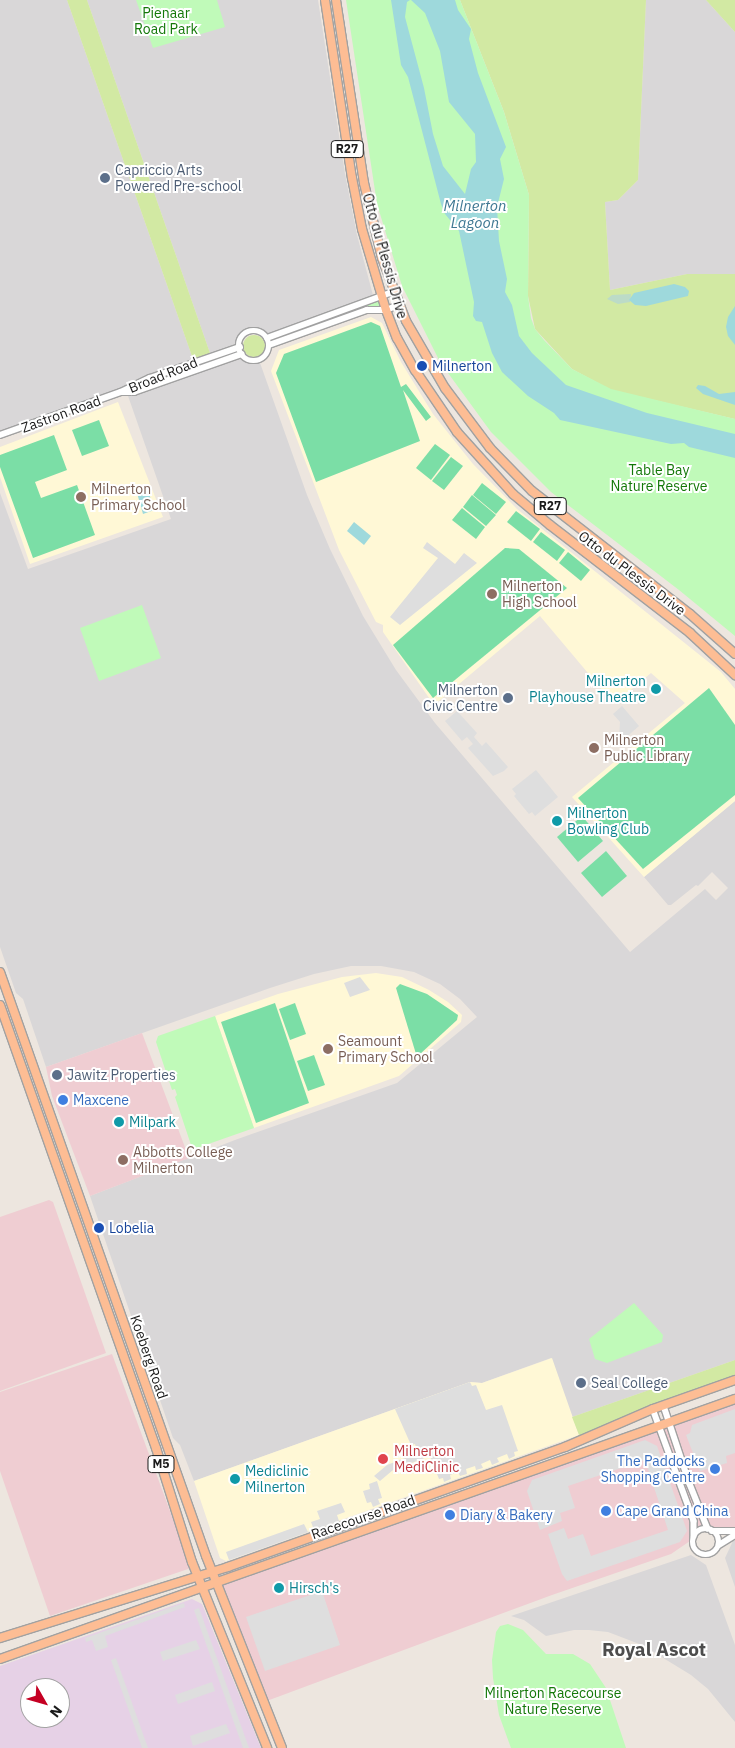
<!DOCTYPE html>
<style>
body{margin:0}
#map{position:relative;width:735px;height:1748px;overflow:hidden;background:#ede6df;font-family:"IBM Plex Sans",sans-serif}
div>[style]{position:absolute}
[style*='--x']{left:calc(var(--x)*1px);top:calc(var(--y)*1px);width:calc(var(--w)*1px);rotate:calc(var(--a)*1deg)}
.residential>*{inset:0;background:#d9d7d8}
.commercial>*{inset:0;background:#efcdd2}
.industrial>*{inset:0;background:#e6d1e6}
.education>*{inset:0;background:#fff8d6}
.grass>*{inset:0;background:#d2e9a3}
.round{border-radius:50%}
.wetland>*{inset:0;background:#bcdbc7}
.park>*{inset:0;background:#c0fab9}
.pitch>*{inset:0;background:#7bdea6}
.parking>*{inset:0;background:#dedede}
.water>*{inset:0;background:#9ed9dc}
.roads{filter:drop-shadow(1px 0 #a1a1a1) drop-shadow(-1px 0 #a1a1a1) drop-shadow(0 1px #a1a1a1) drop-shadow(0 -1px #a1a1a1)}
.minor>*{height:5.5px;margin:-2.75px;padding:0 2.75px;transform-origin:2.75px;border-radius:2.75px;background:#fff}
.minor>.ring{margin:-2.75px;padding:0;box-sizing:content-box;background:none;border:5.5px solid #fff;border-radius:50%}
.major>*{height:8px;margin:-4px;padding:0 4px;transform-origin:4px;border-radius:4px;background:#fdbd94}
.dots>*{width:14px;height:14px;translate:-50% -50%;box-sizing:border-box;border:2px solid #fff;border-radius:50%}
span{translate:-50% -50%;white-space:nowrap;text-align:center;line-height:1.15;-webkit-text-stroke:4px #fff;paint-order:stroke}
.shield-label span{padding:1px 4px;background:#fff;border:1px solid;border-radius:4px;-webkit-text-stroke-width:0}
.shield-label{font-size:12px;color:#1a1a1a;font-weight:700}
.park-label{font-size:14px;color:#147809}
.service-label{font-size:14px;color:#4e5e75}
.left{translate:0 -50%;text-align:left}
.right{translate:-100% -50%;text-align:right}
.street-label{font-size:14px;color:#1a1a1a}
.transit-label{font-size:14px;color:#164399}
.education-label{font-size:14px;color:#785e54}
.culture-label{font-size:14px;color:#0d838f}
.shop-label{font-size:14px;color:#366cbe}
.health-label{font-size:14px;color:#be3a42}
.water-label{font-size:15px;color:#3f7893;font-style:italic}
.district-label{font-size:19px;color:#4d4d4d;font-weight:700}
.north{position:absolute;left:20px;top:1678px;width:50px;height:50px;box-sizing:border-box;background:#fff;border:1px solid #a3a3a3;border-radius:50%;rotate:128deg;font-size:14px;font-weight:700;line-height:20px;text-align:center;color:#1a1a1a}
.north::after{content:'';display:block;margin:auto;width:18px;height:22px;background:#c50023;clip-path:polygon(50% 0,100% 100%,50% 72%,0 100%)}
</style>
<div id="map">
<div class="residential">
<div style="clip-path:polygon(0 0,67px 0,194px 362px,0 435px)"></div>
<div style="clip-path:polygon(87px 0,318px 0,345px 174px,357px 235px,374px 299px,267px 338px,260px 332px,250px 331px,242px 338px,240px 347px,211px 356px)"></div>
<div style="clip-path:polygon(646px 0,706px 0,735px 32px,735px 274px,687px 274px,610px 290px,605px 202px,618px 200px,638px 180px)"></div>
<div style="clip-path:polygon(242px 354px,251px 360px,259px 360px,307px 495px,330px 549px,363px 616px,396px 670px,435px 723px,630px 952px,705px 889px,716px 900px,728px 888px,712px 872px,698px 886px,696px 885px,671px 905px,668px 905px,644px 877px,735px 801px,735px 1360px,572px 1417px,551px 1358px,482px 1383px,470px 1382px,194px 1481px,180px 1445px,173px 1438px,90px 1196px,235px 1140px,397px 1083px,477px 1017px,460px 999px,440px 984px,414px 972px,381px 966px,351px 966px,314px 974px,270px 988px,46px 1067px,23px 999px,16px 993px,0 947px,0 493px,28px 569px,171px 519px,127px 393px)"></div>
<div style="clip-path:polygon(733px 1541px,735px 1541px,735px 1587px,725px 1558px)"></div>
<div style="clip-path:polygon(691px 1555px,706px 1565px,735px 1645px,735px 1722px,708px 1689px,691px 1675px,642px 1645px,608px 1632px,589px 1630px,574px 1630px,546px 1636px,524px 1620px,511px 1616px)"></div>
</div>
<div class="commercial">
<div style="clip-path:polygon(142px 1033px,189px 1158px,90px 1196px,52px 1096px,46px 1067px)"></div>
<div style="clip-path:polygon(49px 1200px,53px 1202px,106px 1353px,0 1391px,0 1217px)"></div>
<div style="clip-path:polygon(112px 1354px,191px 1568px,50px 1616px,0 1471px,0 1392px)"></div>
<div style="clip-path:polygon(735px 1399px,735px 1531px,700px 1530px,690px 1541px,671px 1554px,552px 1595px,264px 1702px,217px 1583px)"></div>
</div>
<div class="industrial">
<div style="clip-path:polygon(evenodd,192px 1599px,202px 1604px,261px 1748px,0 1748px,0 1666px,192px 1599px,30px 1688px,60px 1688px,60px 1718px,30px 1718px,30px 1688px)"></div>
</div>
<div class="education">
<div style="clip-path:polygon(371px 317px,382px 323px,401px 362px,433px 414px,473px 464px,517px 509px,721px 672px,735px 689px,735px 801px,644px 877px,572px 797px,685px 703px,651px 673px,614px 704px,540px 616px,434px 705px,383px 632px,383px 625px,376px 622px,339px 550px,271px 371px,279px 350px)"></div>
<div style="clip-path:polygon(118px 402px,163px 517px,30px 564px,0 477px,0 447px)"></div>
<div style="clip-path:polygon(376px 973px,402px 977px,429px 990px,448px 1002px,462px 1015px,461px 1022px,399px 1076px,254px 1128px,215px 1016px,278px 994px,342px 977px)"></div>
<div style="clip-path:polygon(552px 1358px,579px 1435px,226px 1561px,220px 1558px,194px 1481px,470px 1382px,482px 1383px)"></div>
</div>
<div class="grass">
<div style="clip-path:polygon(67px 0,87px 0,211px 356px,194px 362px)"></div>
<div style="clip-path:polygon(460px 0,646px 0,638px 180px,618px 200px,605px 202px,610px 290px,687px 274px,735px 274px,735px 419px,611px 390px,572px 369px,535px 329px,528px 296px,529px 195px,504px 112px)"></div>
<div style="clip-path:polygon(706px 0,735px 0,735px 32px)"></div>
<div class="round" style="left:243px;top:335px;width:22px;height:22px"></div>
<div style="clip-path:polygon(233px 352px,234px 354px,128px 391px,133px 387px)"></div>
<div style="clip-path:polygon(735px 1360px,735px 1380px,565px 1447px,579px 1435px,572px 1417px)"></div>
</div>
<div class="wetland">
<div style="clip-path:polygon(631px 294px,630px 302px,618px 304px,607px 299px,612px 295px)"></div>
</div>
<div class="park">
<div style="clip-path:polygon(136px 0,217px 0,225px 27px,153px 48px)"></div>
<div style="clip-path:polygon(346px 0,460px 0,504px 112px,529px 195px,528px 296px,531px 318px,535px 329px,544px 340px,572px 369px,611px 389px,735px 419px,735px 636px,679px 590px,551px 492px,491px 432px,440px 362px,402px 286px,377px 204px)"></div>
<div style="clip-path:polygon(378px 300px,382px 309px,273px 344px,271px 339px)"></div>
<div style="clip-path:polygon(142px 605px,161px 658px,99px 681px,80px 628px)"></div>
<div style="clip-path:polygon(215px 1016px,254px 1128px,197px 1148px,191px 1145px,175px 1097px,177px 1095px,175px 1089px,172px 1090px,156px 1042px,158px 1036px)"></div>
<div style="clip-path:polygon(634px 1303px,663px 1335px,662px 1342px,607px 1363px,595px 1359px,589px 1339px)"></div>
<div style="clip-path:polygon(508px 1624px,523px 1630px,546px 1654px,573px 1654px,590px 1664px,606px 1688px,626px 1748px,511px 1748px,499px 1715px,493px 1678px,492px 1660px,496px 1632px,500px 1626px)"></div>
</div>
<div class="pitch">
<div style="clip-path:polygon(371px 322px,380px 326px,401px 387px,406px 384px,431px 417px,426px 421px,403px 390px,420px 441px,316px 482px,276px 373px,284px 354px)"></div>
<div style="clip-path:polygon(99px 420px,109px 446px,82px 456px,72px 430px)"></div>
<div style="clip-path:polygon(54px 435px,67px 470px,35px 482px,41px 498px,77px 485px,95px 535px,33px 558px,0 467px,0 455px)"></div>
<div style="clip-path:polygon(435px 444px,450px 455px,431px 480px,416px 468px)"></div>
<div style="clip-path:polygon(451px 457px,463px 466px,444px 490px,432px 481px)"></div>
<div style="clip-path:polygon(482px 483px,506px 502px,496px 514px,473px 495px)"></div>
<div style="clip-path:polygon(472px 495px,496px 515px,486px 526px,463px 507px)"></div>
<div style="clip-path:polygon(462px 508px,485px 527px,476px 539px,452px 520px)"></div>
<div style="clip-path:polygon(516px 511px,540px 529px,531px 541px,507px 522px)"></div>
<div style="clip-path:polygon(541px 532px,565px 550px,557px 561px,533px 542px)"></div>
<div style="clip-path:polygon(505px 548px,519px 549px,567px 588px,433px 698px,393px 645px)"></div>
<div style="clip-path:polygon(568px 552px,590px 570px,581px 581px,559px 563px)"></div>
<div style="clip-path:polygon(709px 688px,735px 725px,735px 795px,643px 869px,578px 798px)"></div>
<div style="clip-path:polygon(582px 816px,603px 841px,578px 862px,557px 837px)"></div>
<div style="clip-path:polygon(606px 851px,627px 876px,602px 897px,581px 873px)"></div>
<div style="clip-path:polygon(400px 984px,427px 994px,458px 1015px,457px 1020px,419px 1055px,416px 1054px,396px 988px)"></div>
<div style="clip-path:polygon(275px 1003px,309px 1103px,256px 1123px,221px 1022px)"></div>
<div style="clip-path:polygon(295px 1003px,306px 1034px,290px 1040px,279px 1009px)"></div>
<div style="clip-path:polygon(314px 1055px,325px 1085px,308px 1091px,297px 1061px)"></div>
</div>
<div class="parking">
<div style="clip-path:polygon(427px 542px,455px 564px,464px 553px,477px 563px,400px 625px,390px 617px,438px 558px,423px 548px)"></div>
<div style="clip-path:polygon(622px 706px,639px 726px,622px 741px,619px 738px,620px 722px,613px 714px)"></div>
<div style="clip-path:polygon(457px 711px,477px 733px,474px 737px,482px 746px,486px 742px,508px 767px,504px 771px,493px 776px,468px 748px,473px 744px,467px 737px,462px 741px,445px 721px)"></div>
<div style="clip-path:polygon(536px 770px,558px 797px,535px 816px,532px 812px,529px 814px,514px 796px,516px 794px,512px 789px)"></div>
<div style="clip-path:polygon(360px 977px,370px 990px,350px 997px,344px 983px)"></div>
<div style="clip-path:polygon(470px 1382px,472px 1386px,476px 1385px,486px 1410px,502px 1405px,518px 1451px,514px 1452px,515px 1456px,509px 1459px,507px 1454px,497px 1458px,499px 1462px,492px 1465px,490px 1460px,481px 1464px,483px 1468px,476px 1470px,475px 1466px,466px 1469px,467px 1474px,460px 1476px,458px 1472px,450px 1475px,451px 1479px,444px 1482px,443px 1478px,439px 1479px,430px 1456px,393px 1470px,380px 1481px,374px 1476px,387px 1465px,418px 1453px,415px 1444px,411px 1445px,395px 1409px)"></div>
<div style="clip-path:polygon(735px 1409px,735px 1453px,726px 1456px,727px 1463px,700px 1471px,686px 1435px,690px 1433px,692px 1425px)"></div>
<div style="clip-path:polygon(645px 1440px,657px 1446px,687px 1531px,680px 1542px,567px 1581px,562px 1574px,548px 1534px,564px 1528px,568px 1539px,583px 1534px,591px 1556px,668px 1530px,645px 1460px,568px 1486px,575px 1508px,560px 1513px,562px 1521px,540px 1530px,527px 1491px,532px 1480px)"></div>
<div style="clip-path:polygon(377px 1481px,382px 1498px,378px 1499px,380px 1504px,373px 1507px,371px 1502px,367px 1503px,363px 1491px,370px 1489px,369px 1484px)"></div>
<div style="clip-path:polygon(341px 1503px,345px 1512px,337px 1515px,339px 1521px,314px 1530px,311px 1522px,320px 1519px,317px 1511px)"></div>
<div style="clip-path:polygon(304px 1524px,308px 1532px,229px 1560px,226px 1552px)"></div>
<div style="clip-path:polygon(322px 1591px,340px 1645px,265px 1671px,246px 1617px)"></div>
<div style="clip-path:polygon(184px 1603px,185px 1607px,105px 1636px,108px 1647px,96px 1651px,92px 1640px,86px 1642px,85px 1638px)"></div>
<div style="clip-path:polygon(199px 1608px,249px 1748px,243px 1748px,194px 1610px)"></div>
<div style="clip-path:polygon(196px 1640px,200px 1649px,163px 1661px,160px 1652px)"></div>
<div style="clip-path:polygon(116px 1658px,148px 1748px,142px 1748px,111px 1660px)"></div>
<div style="clip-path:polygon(212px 1682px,215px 1691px,178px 1704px,175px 1695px)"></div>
<div style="clip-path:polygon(226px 1724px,230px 1733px,193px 1746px,190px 1736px)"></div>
</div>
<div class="water">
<div style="clip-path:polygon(391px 0,410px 0,407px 2px,405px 17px,424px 88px,433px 134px,443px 166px,465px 194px,471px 169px,476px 162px,475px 134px,449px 102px,440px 51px,425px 13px,411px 0,455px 0,458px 10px,471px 29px,469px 39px,478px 73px,506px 147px,500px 159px,504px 179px,497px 207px,499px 241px,507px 279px,505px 292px,512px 305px,519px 336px,532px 353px,566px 385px,647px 413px,735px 434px,735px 458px,689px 447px,684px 443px,671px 444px,560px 420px,554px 413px,528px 396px,502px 372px,492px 353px,482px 322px,476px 321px,473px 316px,474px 302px,459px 231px,445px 214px,441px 204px,408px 77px,401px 65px)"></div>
<div style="clip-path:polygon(674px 284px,685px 287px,689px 291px,688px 296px,646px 306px,635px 305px,629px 300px,634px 293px)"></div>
<div style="clip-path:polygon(735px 306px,735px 345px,728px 336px,726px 327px,728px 317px)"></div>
<div style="clip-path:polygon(698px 385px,705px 386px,719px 394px,735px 392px,735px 405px,703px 394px,696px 388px)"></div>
<div style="clip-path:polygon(148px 490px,154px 510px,143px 514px,137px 493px)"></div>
<div style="clip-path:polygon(354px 522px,371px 536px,364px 545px,347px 531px)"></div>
</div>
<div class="roads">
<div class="minor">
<div class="ring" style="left:239px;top:331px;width:24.5px;height:24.5px"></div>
<div style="--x:267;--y:338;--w:134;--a:-20.1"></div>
<div style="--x:269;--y:345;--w:104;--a:-19.7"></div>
<div style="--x:367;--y:310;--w:19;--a:0"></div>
<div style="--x:386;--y:310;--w:14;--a:-21"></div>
<div style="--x:121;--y:392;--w:13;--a:0"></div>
<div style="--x:134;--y:392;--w:114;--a:-19.4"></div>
<div style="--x:0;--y:435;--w:128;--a:-19.6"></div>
<div style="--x:121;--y:392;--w:32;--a:-26"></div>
<div style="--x:150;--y:378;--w:95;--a:-19"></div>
<div style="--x:664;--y:1406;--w:82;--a:71.6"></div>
<div style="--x:690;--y:1484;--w:48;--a:68.2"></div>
<div style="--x:653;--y:1409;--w:119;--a:69.9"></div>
<div style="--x:694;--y:1521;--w:15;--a:90"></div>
<div class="ring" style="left:693px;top:1529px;width:20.5px;height:20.5px"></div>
<div style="--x:712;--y:1531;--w:23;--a:0"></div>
<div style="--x:719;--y:1545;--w:19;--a:-32"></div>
</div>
<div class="major">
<div style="--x:325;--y:0;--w:180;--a:81.4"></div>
<div style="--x:352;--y:178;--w:52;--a:78.9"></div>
<div style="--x:362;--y:229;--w:84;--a:73.5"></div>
<div style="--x:386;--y:310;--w:30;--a:69"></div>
<div style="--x:397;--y:338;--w:37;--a:61"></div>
<div style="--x:415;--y:370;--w:75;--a:55.9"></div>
<div style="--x:457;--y:432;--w:84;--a:47.9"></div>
<div style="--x:513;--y:494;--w:48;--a:40"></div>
<div style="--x:550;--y:525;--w:177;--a:37.6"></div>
<div style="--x:690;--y:633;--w:62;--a:43"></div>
<div style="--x:336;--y:0;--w:185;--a:81.3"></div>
<div style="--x:364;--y:183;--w:77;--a:76.5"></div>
<div style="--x:382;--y:258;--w:67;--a:69.1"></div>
<div style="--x:406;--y:321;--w:78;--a:59.8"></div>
<div style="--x:445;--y:388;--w:75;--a:53.1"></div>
<div style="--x:490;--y:448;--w:60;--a:45.7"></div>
<div style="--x:532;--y:491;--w:200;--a:37.9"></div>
<div style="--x:690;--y:614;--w:60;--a:41.6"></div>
<div style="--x:0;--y:972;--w:619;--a:70.57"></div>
<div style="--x:206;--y:1556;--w:206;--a:68.4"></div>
<div style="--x:0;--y:1005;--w:470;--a:70.6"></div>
<div style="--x:156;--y:1448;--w:120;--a:72.5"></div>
<div style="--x:192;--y:1562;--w:201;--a:68"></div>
<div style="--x:0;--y:1638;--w:239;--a:-17.3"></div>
<div style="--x:228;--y:1567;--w:358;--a:-19.6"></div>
<div style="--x:565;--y:1447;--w:96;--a:-23.4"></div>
<div style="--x:653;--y:1409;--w:87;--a:-19.5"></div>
<div style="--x:0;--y:1659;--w:780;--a:-19.48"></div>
</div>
</div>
<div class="dots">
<div style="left:105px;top:178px;background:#5c6f8a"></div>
<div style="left:422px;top:366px;background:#1a4fb4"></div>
<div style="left:81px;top:497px;background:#8d6e63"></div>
<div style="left:492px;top:594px;background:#8d6e63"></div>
<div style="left:656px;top:689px;background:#0f9aa8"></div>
<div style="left:508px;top:698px;background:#5c6f8a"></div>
<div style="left:594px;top:748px;background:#8d6e63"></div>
<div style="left:557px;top:821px;background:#0f9aa8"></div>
<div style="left:328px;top:1049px;background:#8d6e63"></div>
<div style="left:57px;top:1075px;background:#5c6f8a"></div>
<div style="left:63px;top:1100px;background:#3f7fe0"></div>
<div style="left:119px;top:1122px;background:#0f9aa8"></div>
<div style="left:123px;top:1160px;background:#8d6e63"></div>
<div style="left:99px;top:1228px;background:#1a4fb4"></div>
<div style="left:581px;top:1383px;background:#5c6f8a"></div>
<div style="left:383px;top:1459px;background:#e0444e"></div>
<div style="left:715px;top:1469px;background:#3f7fe0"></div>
<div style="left:235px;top:1479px;background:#0f9aa8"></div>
<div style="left:606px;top:1511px;background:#3f7fe0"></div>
<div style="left:450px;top:1515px;background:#3f7fe0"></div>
<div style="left:279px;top:1588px;background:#0f9aa8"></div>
</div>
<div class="shield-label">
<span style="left:347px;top:149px">R27</span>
<span style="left:550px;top:506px">R27</span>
<span style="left:161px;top:1464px">M5</span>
</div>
<div class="park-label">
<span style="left:166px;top:21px">Pienaar<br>Road Park</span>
<span style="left:659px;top:478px">Table Bay<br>Nature Reserve</span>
<span style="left:553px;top:1701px">Milnerton Racecourse<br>Nature Reserve</span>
</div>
<div class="service-label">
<span class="left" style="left:115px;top:178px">Capriccio Arts<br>Powered Pre-school</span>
<span class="right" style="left:498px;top:698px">Milnerton<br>Civic Centre</span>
<span class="left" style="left:67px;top:1075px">Jawitz Properties</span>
<span class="left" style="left:591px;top:1383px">Seal College</span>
</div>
<div class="street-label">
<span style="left:385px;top:256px;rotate:74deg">Otto du Plessis Drive</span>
<span style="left:163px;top:375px;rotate:-22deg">Broad Road</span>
<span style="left:61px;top:414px;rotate:-20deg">Zastron Road</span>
<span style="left:632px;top:573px;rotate:37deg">Otto du Plessis Drive</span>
<span style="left:149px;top:1357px;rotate:71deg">Koeberg Road</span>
<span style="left:363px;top:1517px;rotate:-19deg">Racecourse Road</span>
</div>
<div class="transit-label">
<span class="left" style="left:432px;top:366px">Milnerton</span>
<span class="left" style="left:109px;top:1228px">Lobelia</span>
</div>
<div class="education-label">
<span class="left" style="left:91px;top:497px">Milnerton<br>Primary School</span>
<span class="left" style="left:502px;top:594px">Milnerton<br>High School</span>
<span class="left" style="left:604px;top:748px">Milnerton<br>Public Library</span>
<span class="left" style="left:338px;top:1049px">Seamount<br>Primary School</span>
<span class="left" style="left:133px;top:1160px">Abbotts College<br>Milnerton</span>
</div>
<div class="culture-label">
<span class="right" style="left:646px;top:689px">Milnerton<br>Playhouse Theatre</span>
<span class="left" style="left:567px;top:821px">Milnerton<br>Bowling Club</span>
<span class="left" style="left:129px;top:1122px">Milpark</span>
<span class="left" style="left:245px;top:1479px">Mediclinic<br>Milnerton</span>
<span class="left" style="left:289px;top:1588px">Hirsch's</span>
</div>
<div class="shop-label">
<span class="left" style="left:73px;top:1100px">Maxcene</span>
<span class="right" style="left:705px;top:1469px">The Paddocks<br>Shopping Centre</span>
<span class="left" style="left:616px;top:1511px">Cape Grand China</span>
<span class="left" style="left:460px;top:1515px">Diary &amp; Bakery</span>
</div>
<div class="health-label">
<span class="left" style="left:394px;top:1459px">Milnerton<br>MediClinic</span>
</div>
<div class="water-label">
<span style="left:475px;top:214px">Milnerton<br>Lagoon</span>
</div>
<div class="district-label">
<span style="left:654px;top:1650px">Royal Ascot</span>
</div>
<div class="north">N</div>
</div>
